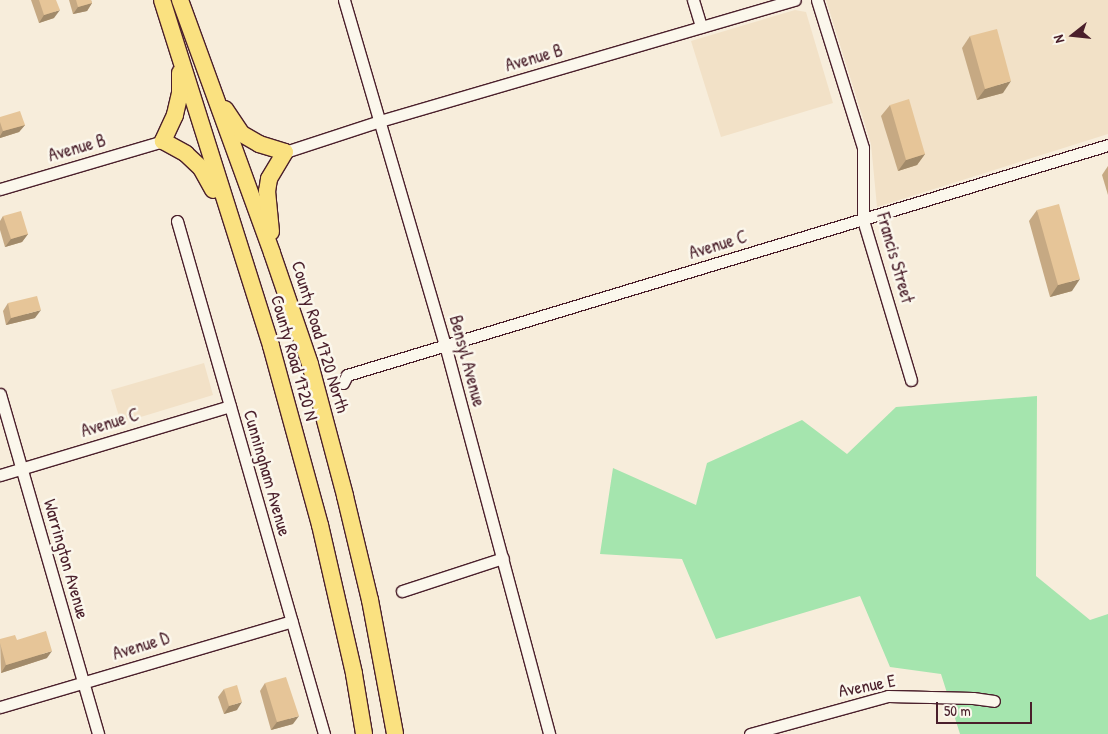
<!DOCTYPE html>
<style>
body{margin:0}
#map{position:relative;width:1108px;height:734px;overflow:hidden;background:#f7eddb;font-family:"Patrick Hand",sans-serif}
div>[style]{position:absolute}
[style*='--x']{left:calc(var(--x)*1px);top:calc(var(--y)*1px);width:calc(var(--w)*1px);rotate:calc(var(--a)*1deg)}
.built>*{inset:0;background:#f2e1c7}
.green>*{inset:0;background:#a5e5ae}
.roads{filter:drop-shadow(1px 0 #4a1f2b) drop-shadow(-1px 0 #4a1f2b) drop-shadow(0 1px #4a1f2b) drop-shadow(0 -1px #4a1f2b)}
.street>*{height:11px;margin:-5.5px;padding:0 5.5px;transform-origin:5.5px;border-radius:5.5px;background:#fbf7ec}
.primary>*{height:16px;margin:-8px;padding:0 8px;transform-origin:8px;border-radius:8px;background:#fae180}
.wall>*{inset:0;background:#c6a983}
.shaded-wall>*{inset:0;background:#a18a6a}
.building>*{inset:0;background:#e6c598}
span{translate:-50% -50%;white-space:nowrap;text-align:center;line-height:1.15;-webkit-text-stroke:5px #fbf7ec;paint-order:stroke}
.street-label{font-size:18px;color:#4a1f2b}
.north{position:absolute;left:1048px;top:10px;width:50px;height:50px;-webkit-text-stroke:4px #fbf7ec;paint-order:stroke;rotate:254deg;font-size:14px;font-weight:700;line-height:20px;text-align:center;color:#4a1f2b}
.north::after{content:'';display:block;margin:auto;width:18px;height:22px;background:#4a1f2b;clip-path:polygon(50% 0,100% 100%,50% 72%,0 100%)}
.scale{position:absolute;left:936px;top:702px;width:96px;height:22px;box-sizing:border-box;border:2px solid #4a1f2b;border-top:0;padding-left:6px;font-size:15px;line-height:18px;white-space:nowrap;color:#4a1f2b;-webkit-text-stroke:4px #fbf7ec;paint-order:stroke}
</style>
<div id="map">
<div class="built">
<div style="clip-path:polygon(826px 0,1108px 0,1108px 134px,877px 207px,871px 144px)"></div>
<div style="clip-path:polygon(795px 10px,806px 12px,833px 103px,721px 137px,691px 41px)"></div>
<div style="clip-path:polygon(204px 363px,213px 395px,121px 423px,111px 390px)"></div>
</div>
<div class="green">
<div style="clip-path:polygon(1037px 396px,1036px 576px,1090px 620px,1108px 614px,1108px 734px,960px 734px,941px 674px,890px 667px,860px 596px,716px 639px,682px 559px,600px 554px,613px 468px,696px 505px,707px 463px,802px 420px,847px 454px,896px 407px)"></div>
</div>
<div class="roads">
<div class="street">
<div style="--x:344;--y:0;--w:359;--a:73.7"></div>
<div style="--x:445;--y:345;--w:403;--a:75"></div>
<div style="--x:693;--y:0;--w:28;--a:73"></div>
<div style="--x:817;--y:0;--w:155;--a:72.7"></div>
<div style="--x:863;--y:148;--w:72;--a:90"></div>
<div style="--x:863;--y:220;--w:167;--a:73.3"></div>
<div style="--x:285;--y:152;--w:100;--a:-18.1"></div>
<div style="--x:380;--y:121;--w:432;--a:-16.3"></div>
<div style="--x:0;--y:189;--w:170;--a:-16.4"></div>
<div style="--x:177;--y:221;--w:534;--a:74.01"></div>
<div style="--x:343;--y:383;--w:9;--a:-63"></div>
<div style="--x:347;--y:375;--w:795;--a:-16.82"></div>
<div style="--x:0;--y:394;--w:354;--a:73.9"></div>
<div style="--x:0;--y:475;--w:240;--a:-16.7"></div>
<div style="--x:402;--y:591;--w:106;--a:-18.1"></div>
<div style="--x:0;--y:707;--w:304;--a:-16.4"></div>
<div style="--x:750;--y:734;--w:143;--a:-15.4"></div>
<div style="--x:888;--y:696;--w:85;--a:1.3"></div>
<div style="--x:973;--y:698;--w:21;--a:8"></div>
</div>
<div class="primary">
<div style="--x:162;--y:0;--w:363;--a:72.5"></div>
<div style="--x:271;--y:346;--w:186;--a:74.7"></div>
<div style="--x:320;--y:525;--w:153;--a:77.1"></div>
<div style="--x:354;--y:674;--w:61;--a:80.5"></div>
<div style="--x:180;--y:0;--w:269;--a:70"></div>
<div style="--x:272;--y:253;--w:117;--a:71.1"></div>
<div style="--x:310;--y:364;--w:137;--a:75.1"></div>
<div style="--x:345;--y:496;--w:107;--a:76.5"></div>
<div style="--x:370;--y:600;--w:136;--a:79.4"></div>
<div style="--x:180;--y:73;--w:20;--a:90"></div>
<div style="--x:180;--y:93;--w:23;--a:103"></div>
<div style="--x:175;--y:115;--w:29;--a:115"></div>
<div style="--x:163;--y:141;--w:26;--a:29"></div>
<div style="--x:186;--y:154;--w:21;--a:43"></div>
<div style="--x:201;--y:168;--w:25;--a:61"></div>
<div style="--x:225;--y:109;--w:30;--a:56"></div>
<div style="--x:242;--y:134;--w:20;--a:30"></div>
<div style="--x:259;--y:144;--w:27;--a:17"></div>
<div style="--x:285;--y:152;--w:31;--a:121"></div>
<div style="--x:269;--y:179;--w:12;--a:99"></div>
<div style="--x:267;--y:191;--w:41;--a:84.4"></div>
</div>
</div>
<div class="wall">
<div style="clip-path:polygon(31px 0,56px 0,54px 18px,39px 23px)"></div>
<div style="clip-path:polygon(69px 0,91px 0,92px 3px,87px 11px,73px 14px)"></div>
<div style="clip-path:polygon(970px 36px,1003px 93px,977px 100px,962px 48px)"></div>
<div style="clip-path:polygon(890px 105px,925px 154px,917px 165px,898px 171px,881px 116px)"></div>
<div style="clip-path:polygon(0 117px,25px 125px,19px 132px,0 138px)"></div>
<div style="clip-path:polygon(1108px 166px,1108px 195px,1102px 175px)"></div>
<div style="clip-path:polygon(1037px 210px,1072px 291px,1050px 297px,1029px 221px)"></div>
<div style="clip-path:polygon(3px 216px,28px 234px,22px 242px,5px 247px,0 230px,0 221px)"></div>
<div style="clip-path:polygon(8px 303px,35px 318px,6px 325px,3px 311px)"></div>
<div style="clip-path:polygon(0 639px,17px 640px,47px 658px,1px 673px)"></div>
<div style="clip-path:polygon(265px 683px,293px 724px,271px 730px,260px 691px)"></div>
<div style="clip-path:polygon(224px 689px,237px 710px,224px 714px,218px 697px)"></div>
</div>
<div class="shaded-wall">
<div style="clip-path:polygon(92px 3px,87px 11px,73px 14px,78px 7px)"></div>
<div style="clip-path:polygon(60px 10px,54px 18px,39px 23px,44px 15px)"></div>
<div style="clip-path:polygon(1011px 81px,1003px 93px,977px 100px,985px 89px)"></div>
<div style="clip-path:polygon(25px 125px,19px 132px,0 138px,0 136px,3px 131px)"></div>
<div style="clip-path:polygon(925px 154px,917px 165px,898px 171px,906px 160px)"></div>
<div style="clip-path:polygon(28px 234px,22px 242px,5px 247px,11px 239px)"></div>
<div style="clip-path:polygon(1080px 279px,1072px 291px,1050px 297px,1058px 285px)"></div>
<div style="clip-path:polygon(41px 310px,35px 318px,6px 325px,11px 318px)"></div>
<div style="clip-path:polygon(52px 651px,47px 658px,1px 673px,6px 665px)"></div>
<div style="clip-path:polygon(242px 702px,237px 710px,224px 714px,229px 706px)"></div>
<div style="clip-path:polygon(299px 716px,293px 724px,271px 730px,277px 722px)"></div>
</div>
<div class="building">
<div style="clip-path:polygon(39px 0,56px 0,60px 10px,44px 15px)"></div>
<div style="clip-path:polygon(76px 0,91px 0,92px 3px,78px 7px)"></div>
<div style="clip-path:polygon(997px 29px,1011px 81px,985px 89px,970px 36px)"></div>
<div style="clip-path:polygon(909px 99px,925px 154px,906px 160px,890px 105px)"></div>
<div style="clip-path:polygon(20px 111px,25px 125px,3px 131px,0 122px,0 117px)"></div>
<div style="clip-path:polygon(1059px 204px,1080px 279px,1058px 285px,1037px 210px)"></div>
<div style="clip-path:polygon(21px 211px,28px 234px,11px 239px,3px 216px)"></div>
<div style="clip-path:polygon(37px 296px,41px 310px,11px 318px,8px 303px)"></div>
<div style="clip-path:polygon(46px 631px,52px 651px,6px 665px,0 643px,0 639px,15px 635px,17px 640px)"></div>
<div style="clip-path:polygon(286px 677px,299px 716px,277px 722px,265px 683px)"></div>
<div style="clip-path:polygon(237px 685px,242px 702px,229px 706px,224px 689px)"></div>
</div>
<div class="street-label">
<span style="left:534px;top:58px;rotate:-16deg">Avenue B</span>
<span style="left:77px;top:148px;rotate:-16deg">Avenue B</span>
<span style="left:718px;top:245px;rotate:-17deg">Avenue C</span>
<span style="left:895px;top:258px;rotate:74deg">Francis Street</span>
<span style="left:320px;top:337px;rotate:73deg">County Road 1720 North</span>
<span style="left:294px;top:358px;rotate:74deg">County Road 1720 N</span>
<span style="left:467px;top:361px;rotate:75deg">Bensyl Avenue</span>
<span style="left:110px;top:423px;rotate:-17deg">Avenue C</span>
<span style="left:267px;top:473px;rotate:74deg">Cunningham Avenue</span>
<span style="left:66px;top:559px;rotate:74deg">Warrington Avenue</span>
<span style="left:141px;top:646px;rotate:-17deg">Avenue D</span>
<span style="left:867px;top:686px;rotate:-11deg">Avenue E</span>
</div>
<div class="north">N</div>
<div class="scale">50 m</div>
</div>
